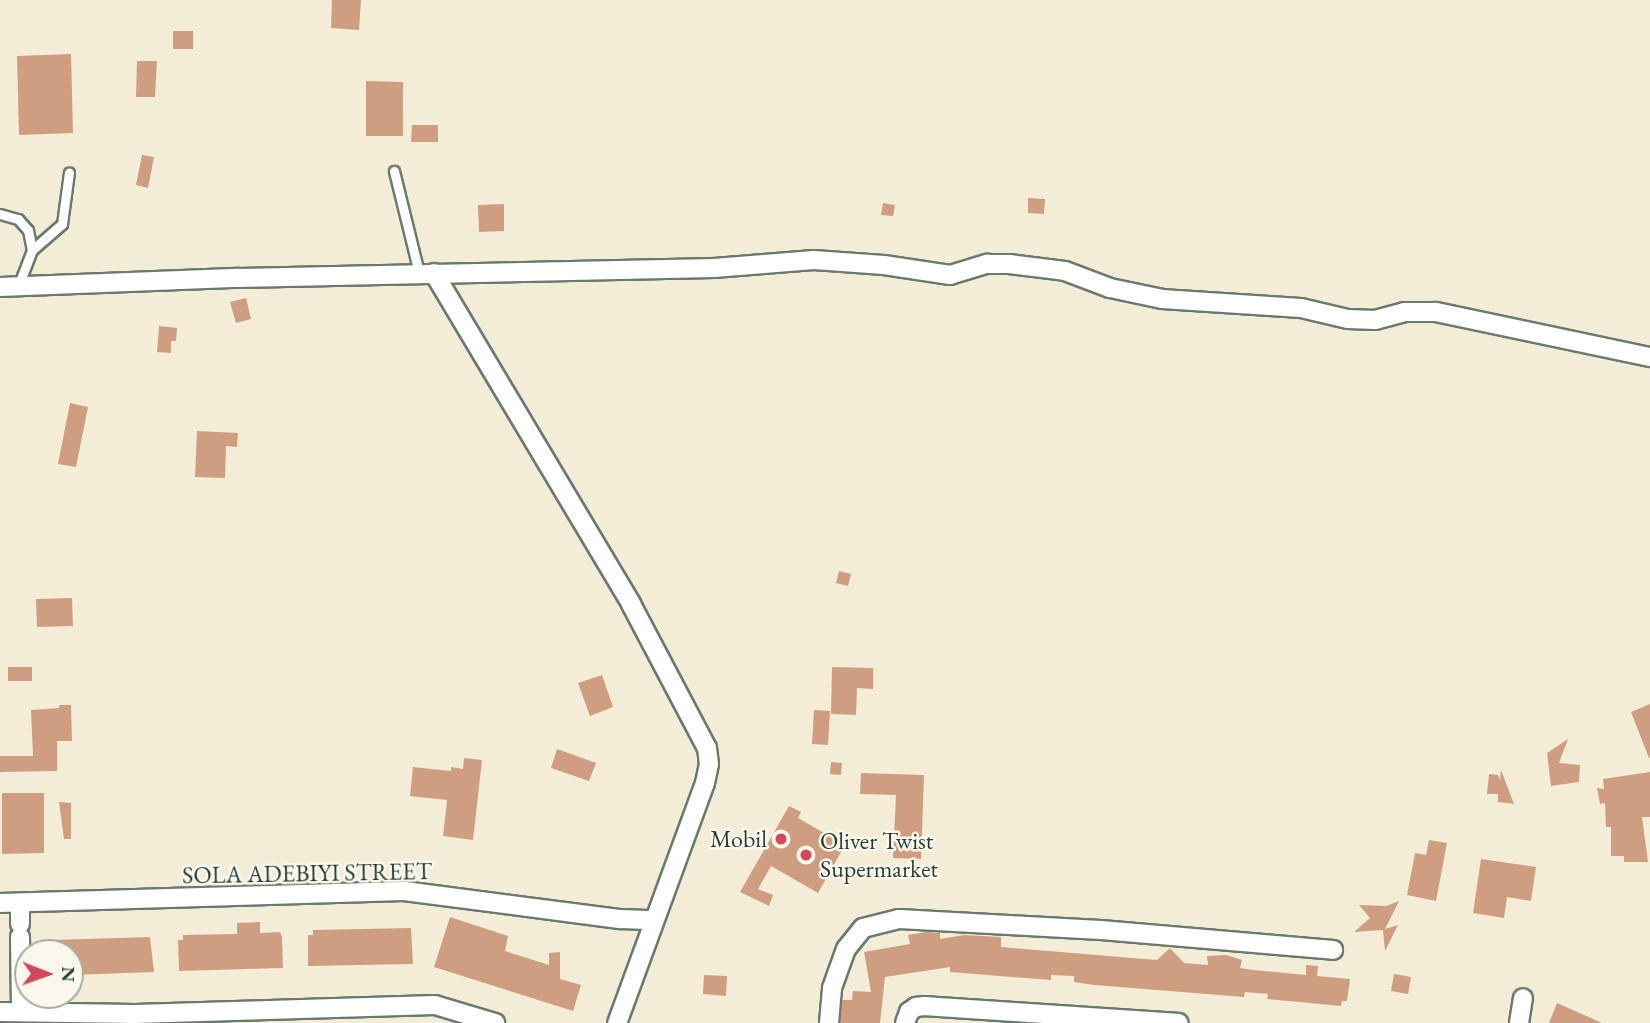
<!DOCTYPE html>
<style>
body{margin:0}
#map{position:relative;width:1650px;height:1023px;overflow:hidden;background:#f3edd8;font-family:"EB Garamond",serif}
div>[style]{position:absolute}
[style*='--x']{left:calc(var(--x)*1px);top:calc(var(--y)*1px);width:calc(var(--w)*1px);rotate:calc(var(--a)*1deg)}
.building>*{inset:0;background:#cf9e80}
.roads{filter:drop-shadow(2px 0 #697b6d) drop-shadow(-2px 0 #697b6d) drop-shadow(0 2px #697b6d) drop-shadow(0 -2px #697b6d)}
.service>*{height:9px;margin:-4.5px;padding:0 4.5px;transform-origin:4.5px;border-radius:4.5px;background:#fff}
.minor>*{height:18px;margin:-9px;padding:0 9px;transform-origin:9px;border-radius:9px;background:#fff}
.dots>*{width:19px;height:19px;translate:-50% -50%;box-sizing:border-box;border:4px solid #fbf7ec;border-radius:50%}
span{translate:-50% -50%;white-space:nowrap;text-align:center;line-height:1.15;-webkit-text-stroke:5px #fbf7ec;paint-order:stroke}
.poi-label{font-size:24px;color:#1f3d34}
.right{translate:-100% -50%;text-align:right}
.left{translate:0 -50%;text-align:left}
.street-label{font-size:24px;color:#1f3d34}
.north{position:absolute;left:14px;top:939px;width:70px;height:70px;box-sizing:border-box;background:#fbf7ec;border:2px solid #a3ada2;border-radius:50%;rotate:91deg;font-size:19px;font-weight:700;line-height:28px;text-align:center;color:#1f3d34}
.north::after{content:'';display:block;margin:auto;width:24px;height:32px;background:#d1495b;clip-path:polygon(50% 0,100% 100%,50% 72%,0 100%)}
</style>
<div id="map">
<div class="building">
<div style="clip-path:polygon(332px 0,361px 0,359px 30px,331px 28px)"></div>
<div style="clip-path:polygon(173px 31px,193px 31px,193px 49px,173px 49px)"></div>
<div style="clip-path:polygon(71px 54px,73px 133px,19px 135px,17px 56px)"></div>
<div style="clip-path:polygon(137px 61px,157px 61px,155px 97px,136px 97px)"></div>
<div style="clip-path:polygon(366px 81px,403px 82px,403px 136px,366px 136px)"></div>
<div style="clip-path:polygon(412px 125px,438px 125px,438px 142px,411px 142px)"></div>
<div style="clip-path:polygon(142px 155px,154px 157px,148px 188px,136px 185px)"></div>
<div style="clip-path:polygon(1028px 198px,1045px 199px,1044px 214px,1028px 213px)"></div>
<div style="clip-path:polygon(883px 203px,895px 205px,893px 216px,881px 215px)"></div>
<div style="clip-path:polygon(504px 204px,504px 231px,479px 232px,478px 205px)"></div>
<div style="clip-path:polygon(246px 298px,251px 319px,236px 323px,230px 302px)"></div>
<div style="clip-path:polygon(159px 326px,177px 328px,176px 341px,171px 341px,171px 353px,157px 352px)"></div>
<div style="clip-path:polygon(70px 403px,88px 407px,76px 467px,58px 464px)"></div>
<div style="clip-path:polygon(197px 431px,238px 433px,237px 447px,226px 446px,225px 478px,195px 477px)"></div>
<div style="clip-path:polygon(839px 571px,851px 574px,848px 586px,836px 583px)"></div>
<div style="clip-path:polygon(72px 598px,73px 626px,37px 627px,36px 599px)"></div>
<div style="clip-path:polygon(8px 667px,32px 667px,32px 681px,8px 681px)"></div>
<div style="clip-path:polygon(832px 667px,873px 668px,873px 689px,857px 688px,856px 715px,831px 714px)"></div>
<div style="clip-path:polygon(602px 675px,613px 707px,590px 716px,578px 683px)"></div>
<div style="clip-path:polygon(1650px 704px,1650px 758px,1649px 758px,1631px 712px)"></div>
<div style="clip-path:polygon(59px 705px,71px 705px,72px 741px,57px 741px,57px 771px,0 772px,0 756px,33px 756px,31px 710px,59px 708px)"></div>
<div style="clip-path:polygon(814px 710px,830px 711px,828px 745px,812px 744px)"></div>
<div style="clip-path:polygon(1568px 739px,1559px 763px,1580px 765px,1579px 782px,1551px 786px,1547px 753px)"></div>
<div style="clip-path:polygon(557px 749px,596px 763px,589px 781px,551px 768px)"></div>
<div style="clip-path:polygon(464px 758px,482px 760px,473px 840px,443px 836px,447px 800px,410px 796px,413px 767px,451px 771px,451px 767px,463px 769px)"></div>
<div style="clip-path:polygon(831px 762px,842px 763px,841px 775px,830px 774px)"></div>
<div style="clip-path:polygon(1501px 770px,1514px 804px,1498px 802px,1498px 794px,1487px 794px,1489px 774px,1498px 775px,1500px 780px)"></div>
<div style="clip-path:polygon(1650px 772px,1650px 817px,1642px 817px,1648px 862px,1624px 862px,1624px 856px,1611px 856px,1611px 827px,1606px 827px,1605px 803px,1600px 804px,1597px 788px,1604px 789px,1603px 779px)"></div>
<div style="clip-path:polygon(861px 773px,924px 775px,921px 859px,893px 858px,896px 795px,860px 794px)"></div>
<div style="clip-path:polygon(2px 793px,44px 793px,44px 853px,2px 854px)"></div>
<div style="clip-path:polygon(59px 802px,71px 803px,71px 839px,64px 839px)"></div>
<div style="clip-path:polygon(789px 806px,801px 812px,798px 818px,845px 845px,818px 893px,771px 866px,758px 889px,773px 895px,769px 906px,740px 892px)"></div>
<div style="clip-path:polygon(1429px 840px,1447px 843px,1436px 901px,1407px 895px,1415px 853px,1426px 855px)"></div>
<div style="clip-path:polygon(1481px 859px,1536px 867px,1531px 901px,1507px 897px,1504px 918px,1473px 913px)"></div>
<div style="clip-path:polygon(1399px 901px,1385px 929px,1398px 925px,1385px 951px,1383px 930px,1354px 932px,1370px 918px,1359px 905px,1386px 906px)"></div>
<div style="clip-path:polygon(450px 917px,508px 936px,505px 951px,549px 965px,549px 953px,560px 952px,560px 979px,581px 985px,573px 1011px,434px 967px)"></div>
<div style="clip-path:polygon(260px 922px,260px 933px,280px 932px,282px 937px,283px 968px,179px 971px,178px 940px,183px 940px,183px 935px,237px 934px,237px 923px)"></div>
<div style="clip-path:polygon(411px 928px,413px 964px,308px 966px,308px 935px,313px 935px,313px 930px)"></div>
<div style="clip-path:polygon(927px 932px,940px 933px,940px 939px,964px 935px,1001px 937px,1001px 947px,1157px 960px,1170px 948px,1184px 963px,1208px 965px,1207px 956px,1226px 955px,1242px 960px,1240px 968px,1253px 970px,1306px 975px,1306px 965px,1318px 966px,1317px 976px,1350px 979px,1347px 1001px,1342px 1001px,1341px 1006px,1267px 999px,1268px 994px,1245px 992px,1244px 997px,1094px 985px,1074px 982px,1074px 976px,1051px 975px,1051px 980px,950px 972px,950px 967px,885px 977px,880px 1023px,840px 1023px,842px 1000px,852px 1000px,853px 991px,871px 992px,864px 952px,910px 944px,908px 935px)"></div>
<div style="clip-path:polygon(150px 937px,154px 972px,70px 975px,70px 953px,53px 953px,52px 940px)"></div>
<div style="clip-path:polygon(1394px 974px,1411px 977px,1408px 994px,1391px 991px)"></div>
<div style="clip-path:polygon(704px 975px,727px 976px,726px 996px,703px 994px)"></div>
<div style="clip-path:polygon(1557px 1003px,1602px 1023px,1549px 1023px)"></div>
</div>
<div class="roads">
<div class="service">
<div style="--x:394;--y:171;--w:105;--a:76.2"></div>
<div style="--x:0;--y:214;--w:19;--a:16"></div>
<div style="--x:18;--y:219;--w:15;--a:48"></div>
<div style="--x:28;--y:230;--w:20;--a:79"></div>
<div style="--x:32;--y:250;--w:39;--a:111"></div>
<div style="--x:32;--y:250;--w:40;--a:-41"></div>
<div style="--x:62;--y:224;--w:52;--a:-82.3"></div>
</div>
<div class="minor">
<div style="--x:434;--y:273;--w:385;--a:59.2"></div>
<div style="--x:631;--y:604;--w:163;--a:62.2"></div>
<div style="--x:707;--y:748;--w:16;--a:83"></div>
<div style="--x:709;--y:764;--w:19;--a:102"></div>
<div style="--x:705;--y:783;--w:256;--a:110.1"></div>
<div style="--x:0;--y:287;--w:239;--a:-2.2"></div>
<div style="--x:239;--y:278;--w:475;--a:-1.2"></div>
<div style="--x:714;--y:268;--w:100;--a:-4.6"></div>
<div style="--x:814;--y:260;--w:70;--a:4.1"></div>
<div style="--x:884;--y:265;--w:67;--a:8.6"></div>
<div style="--x:950;--y:275;--w:39;--a:-17"></div>
<div style="--x:987;--y:264;--w:22;--a:0"></div>
<div style="--x:1009;--y:264;--w:56;--a:7.1"></div>
<div style="--x:1065;--y:271;--w:48;--a:20.7"></div>
<div style="--x:1110;--y:288;--w:53;--a:11.9"></div>
<div style="--x:1162;--y:299;--w:139;--a:3.7"></div>
<div style="--x:1301;--y:308;--w:48;--a:13.2"></div>
<div style="--x:1348;--y:319;--w:27;--a:2"></div>
<div style="--x:1375;--y:320;--w:30;--a:-15"></div>
<div style="--x:1404;--y:312;--w:32;--a:0"></div>
<div style="--x:1436;--y:312;--w:219;--a:11.9"></div>
<div style="--x:0;--y:903;--w:404;--a:-1.7"></div>
<div style="--x:404;--y:891;--w:219;--a:7.4"></div>
<div style="--x:621;--y:919;--w:33;--a:2"></div>
<div style="--x:20;--y:903;--w:21;--a:90"></div>
<div style="--x:20;--y:937;--w:75;--a:89.2"></div>
<div style="--x:0;--y:1012;--w:135;--a:0.8"></div>
<div style="--x:135;--y:1014;--w:300;--a:-1.7"></div>
<div style="--x:435;--y:1005;--w:63;--a:16.7"></div>
<div style="--x:829;--y:1023;--w:35;--a:-85"></div>
<div style="--x:832;--y:988;--w:41;--a:-70.3"></div>
<div style="--x:846;--y:949;--w:27;--a:-51"></div>
<div style="--x:863;--y:928;--w:37;--a:-14"></div>
<div style="--x:899;--y:919;--w:202;--a:3.1"></div>
<div style="--x:1101;--y:930;--w:233;--a:4.9"></div>
<div style="--x:905;--y:1023;--w:12;--a:-70"></div>
<div style="--x:909;--y:1012;--w:9;--a:-36"></div>
<div style="--x:916;--y:1007;--w:9;--a:-6"></div>
<div style="--x:925;--y:1006;--w:254;--a:3.8"></div>
<div style="--x:1519;--y:1023;--w:25;--a:-81"></div>
</div>
</div>
<div class="dots">
<div style="left:781px;top:839px;background:#d1495b"></div>
<div style="left:806px;top:855px;background:#d1495b"></div>
</div>
<div class="poi-label">
<span class="right" style="left:767px;top:839px">Mobil</span>
<span class="left" style="left:820px;top:855px">Oliver Twist<br>Supermarket</span>
</div>
<div class="street-label">
<span style="left:307px;top:873px;rotate:-1deg">SOLA ADEBIYI STREET</span>
</div>
<div class="north">N</div>
</div>
